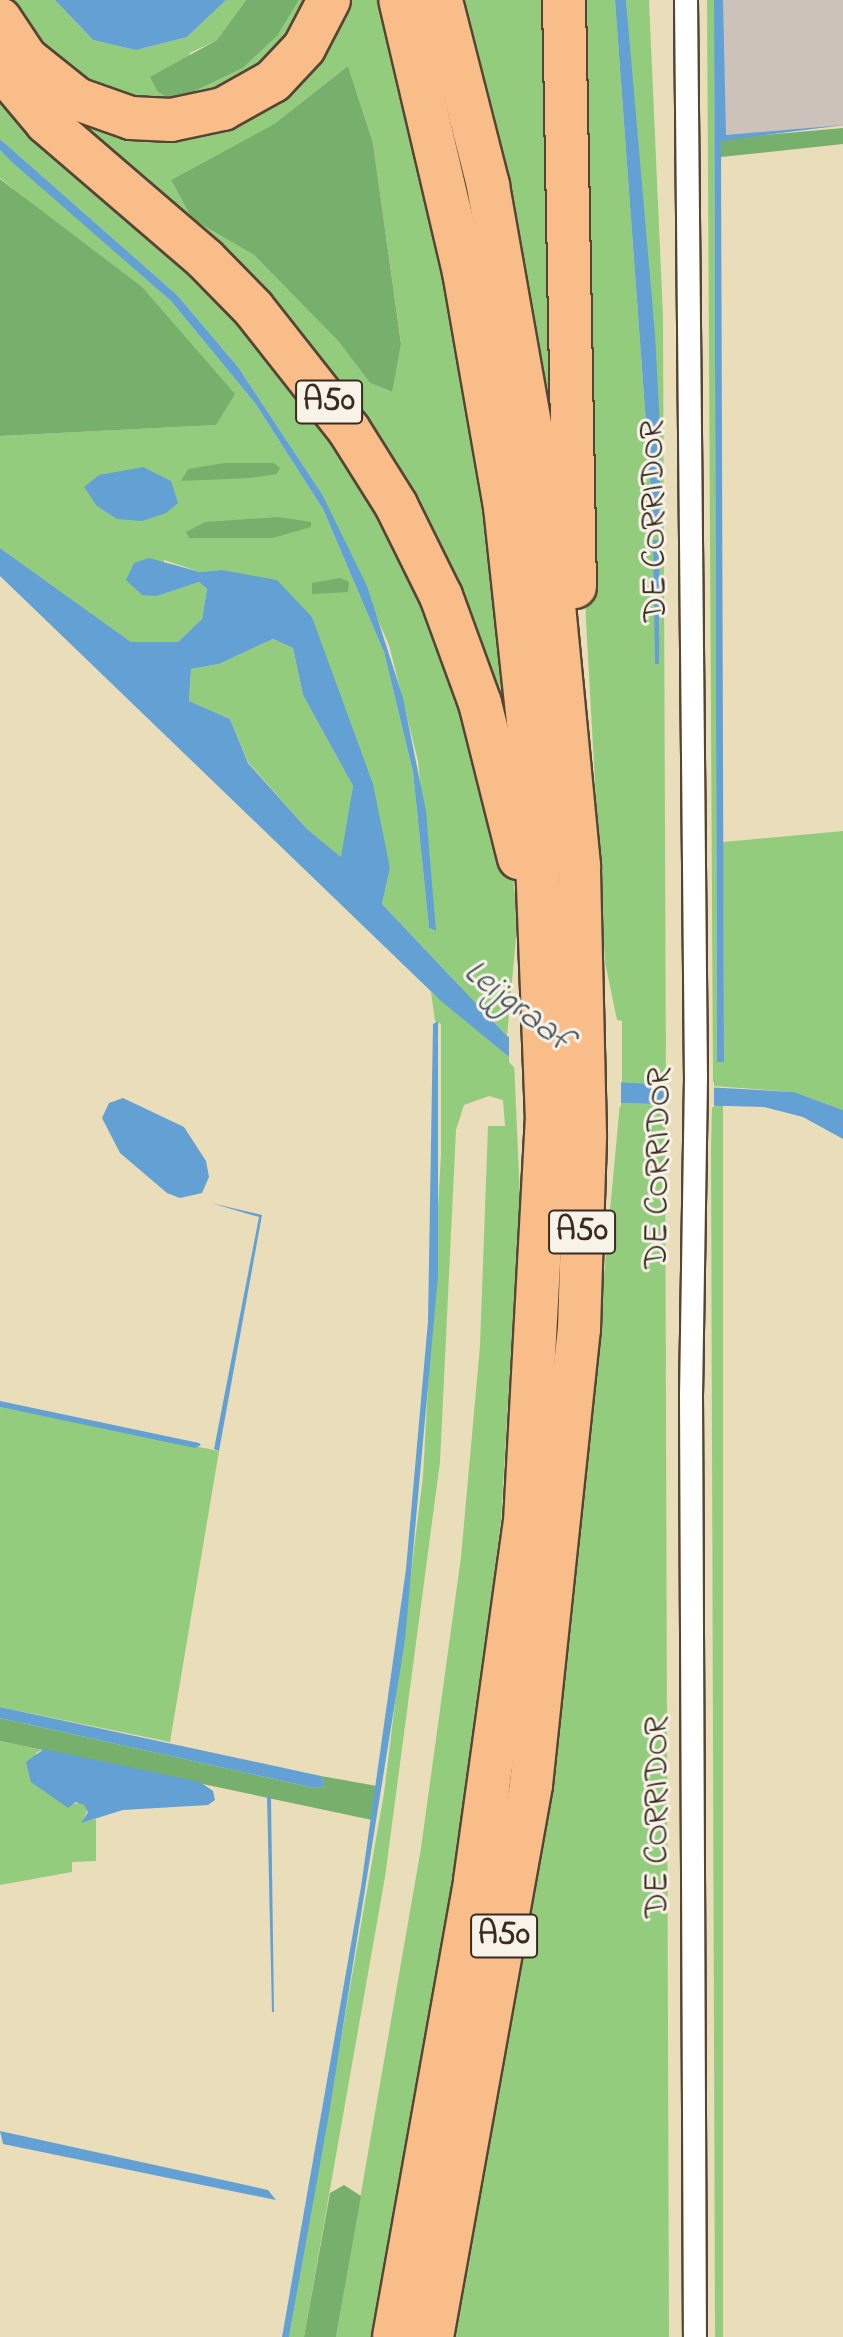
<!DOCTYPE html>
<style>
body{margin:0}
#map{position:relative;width:843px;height:2337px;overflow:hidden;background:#eadeba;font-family:"Indie Flower",sans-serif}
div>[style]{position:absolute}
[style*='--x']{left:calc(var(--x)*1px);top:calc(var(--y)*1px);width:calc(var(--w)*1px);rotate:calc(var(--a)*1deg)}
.industrial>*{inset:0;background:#cdc2b9}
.green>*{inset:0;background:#94cc7e}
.forest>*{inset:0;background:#77b06d}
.water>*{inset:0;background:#63a0d4}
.pier>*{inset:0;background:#eadeba}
.roads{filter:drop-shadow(2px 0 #554535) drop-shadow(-2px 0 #554535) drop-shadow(0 2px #554535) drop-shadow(0 -2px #554535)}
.street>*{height:22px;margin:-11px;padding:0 11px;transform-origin:11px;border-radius:11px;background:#fff}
.highway>*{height:42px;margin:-21px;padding:0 21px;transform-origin:21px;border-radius:21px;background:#f8bd88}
span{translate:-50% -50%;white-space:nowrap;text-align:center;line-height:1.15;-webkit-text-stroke:6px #f7f3e8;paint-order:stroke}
.shield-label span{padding:2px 6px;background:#f7f3e8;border:2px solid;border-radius:6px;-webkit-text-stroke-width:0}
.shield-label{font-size:32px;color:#3b2a1e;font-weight:700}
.street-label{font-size:34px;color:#3b2a1e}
.water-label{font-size:36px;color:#49535e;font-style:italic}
</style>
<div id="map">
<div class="industrial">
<div style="clip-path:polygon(717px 0,843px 0,843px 126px,717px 138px)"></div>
</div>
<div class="green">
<div style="clip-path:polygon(0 0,55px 0,93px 40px,136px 50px,187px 37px,226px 0,246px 0,217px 40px,190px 53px,174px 101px,243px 68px,278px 35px,299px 0,319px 0,290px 52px,194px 109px,90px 99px)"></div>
<div style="clip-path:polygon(evenodd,335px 0,380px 0,447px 291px,497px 606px,511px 783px,406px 509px,87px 150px,29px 73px,205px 123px,335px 0,348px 66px,373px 143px,401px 343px,391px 392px,370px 383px,339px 342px,254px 255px,192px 219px,171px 180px,274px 124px,348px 66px)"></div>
<div style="clip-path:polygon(463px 0,558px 0,566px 507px,509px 193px)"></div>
<div style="clip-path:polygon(evenodd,571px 0,615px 0,653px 519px,659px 518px,661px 446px,626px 0,649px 0,663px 316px,666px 1087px,622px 1084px,622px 1021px,617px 1020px,605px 962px,586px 621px,571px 0,660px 540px,660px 615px,658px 664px,653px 541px,660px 540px)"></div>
<div style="clip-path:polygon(707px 0,714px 0,717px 1061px,724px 1062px,723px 842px,843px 831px,843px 1110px,794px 1092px,713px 1086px)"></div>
<div style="clip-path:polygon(0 79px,210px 273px,414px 555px,510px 857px,518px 917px,507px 1036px,382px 904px,390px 868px,312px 617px,222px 570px,200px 572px,164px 560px,157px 596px,199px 582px,207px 589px,202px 619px,178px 642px,131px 642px,0 548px,0 436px,215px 425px,58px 225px,0 178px,0 150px,171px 301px,255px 403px,323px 509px,384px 652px,413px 772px,429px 928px,435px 931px,418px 761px,389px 645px,322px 494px,238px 367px,177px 295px,0 139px)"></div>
<div style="clip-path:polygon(273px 639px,293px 648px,303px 695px,353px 786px,342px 858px,307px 829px,248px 762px,230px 719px,189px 701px,191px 669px,219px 664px)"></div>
<div style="clip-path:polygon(431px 992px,514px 1061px,520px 1198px,501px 1521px,460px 1838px,373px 2337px,336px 2337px,421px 1848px,461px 1557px,480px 1346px,488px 1126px,505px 1126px,503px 1100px,489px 1096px,464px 1105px,456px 1130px,440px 1462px,385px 1877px,304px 2337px,289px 2337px,384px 1793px,423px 1476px,441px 1154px,441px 1024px,435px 1021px)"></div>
<div style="clip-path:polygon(723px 1102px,723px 2337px,715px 2337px,711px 1150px,712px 1104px)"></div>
<div style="clip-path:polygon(620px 1103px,665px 1104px,669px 2337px,450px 2337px,593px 1394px)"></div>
<div style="clip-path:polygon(0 1407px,219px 1451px,170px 1742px,0 1707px)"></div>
<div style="clip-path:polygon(0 1741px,42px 1750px,36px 1753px,71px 1805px,81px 1802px,88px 1809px,82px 1822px,96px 1819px,96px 1861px,72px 1862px,72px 1872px,0 1885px)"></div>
</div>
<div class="forest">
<div style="clip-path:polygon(246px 0,299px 0,278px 35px,243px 68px,174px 101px,158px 92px,150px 77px,217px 40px)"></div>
<div style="clip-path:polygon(348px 66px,373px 143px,401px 344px,392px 392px,370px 383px,339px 342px,254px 255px,192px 219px,171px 180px,274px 124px)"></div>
<div style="clip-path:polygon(843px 128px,843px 144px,721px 157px,721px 139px)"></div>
<div style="clip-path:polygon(0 179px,142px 287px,235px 394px,216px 425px,0 436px)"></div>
<div style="clip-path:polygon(224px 463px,274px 463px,280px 468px,277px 474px,250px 478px,181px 481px,188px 469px)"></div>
<div style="clip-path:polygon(278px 517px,311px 522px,311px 527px,273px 538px,189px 538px,186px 532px,205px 522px)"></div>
<div style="clip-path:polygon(340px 578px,349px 582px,348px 592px,312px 594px,312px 583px)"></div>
<div style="clip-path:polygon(0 1718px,315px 1788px,325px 1786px,321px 1776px,377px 1786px,372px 1820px,0 1741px)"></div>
<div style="clip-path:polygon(344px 2185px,361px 2196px,336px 2337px,304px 2337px,330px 2193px)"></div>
</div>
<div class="water">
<div style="clip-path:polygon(55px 0,226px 0,187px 37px,136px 50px,93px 40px)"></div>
<div style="clip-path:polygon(615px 0,626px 0,655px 334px,661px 446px,659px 518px,653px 519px)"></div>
<div style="clip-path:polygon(714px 0,723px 0,726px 135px,843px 125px,721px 141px,724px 1062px,717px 1062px)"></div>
<div style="clip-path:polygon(0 139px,177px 295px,238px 367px,322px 494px,367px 586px,403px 698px,426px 811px,436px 931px,429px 928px,413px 772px,384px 652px,323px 509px,255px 403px,171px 301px,13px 163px,0 150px)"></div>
<div style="clip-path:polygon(143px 467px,171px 481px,178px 503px,166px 513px,142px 521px,117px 519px,97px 506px,84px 487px,99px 475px)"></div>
<div style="clip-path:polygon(653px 540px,660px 540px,659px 664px,655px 664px)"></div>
<div style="clip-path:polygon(evenodd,0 548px,131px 642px,178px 642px,202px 619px,207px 589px,199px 582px,157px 596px,142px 595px,126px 580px,134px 563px,149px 558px,200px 572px,222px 570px,277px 580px,312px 617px,373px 784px,390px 868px,382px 904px,507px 1036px,596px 1081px,794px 1092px,843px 1110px,843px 1139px,803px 1117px,764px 1107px,620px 1103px,514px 1061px,441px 1001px,0 576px,0 548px,273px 639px,293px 648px,303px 695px,353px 786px,341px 857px,307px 829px,248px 763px,230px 719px,189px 701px,191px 669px,219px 664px,273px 639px)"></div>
<div style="clip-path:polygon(438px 1021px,438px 1276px,405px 1640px,329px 2114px,289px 2337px,282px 2337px,361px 1887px,406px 1569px,428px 1321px,433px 1024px)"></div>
<div style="clip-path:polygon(123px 1098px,184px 1127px,206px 1161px,209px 1177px,202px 1193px,180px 1198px,167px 1193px,120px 1153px,102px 1118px,109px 1103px)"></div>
<div style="clip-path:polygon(211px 1203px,262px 1215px,219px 1451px,214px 1449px,259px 1217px)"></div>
<div style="clip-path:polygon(0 1401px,199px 1443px,201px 1445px,195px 1448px,0 1407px)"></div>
<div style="clip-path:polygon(0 1707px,321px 1776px,325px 1786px,315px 1788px,0 1718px)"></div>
<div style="clip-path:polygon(44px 1749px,200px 1782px,213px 1791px,215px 1800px,208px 1805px,123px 1810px,81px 1823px,88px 1812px,84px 1805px,76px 1802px,68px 1808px,31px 1782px,26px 1762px)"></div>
<div style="clip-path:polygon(267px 1795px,271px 1798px,274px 2012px,272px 2012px)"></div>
<div style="clip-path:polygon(0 2131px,268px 2190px,276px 2200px,3px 2144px)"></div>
</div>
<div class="pier">
<div style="clip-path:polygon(509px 1032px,597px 1077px,621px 1080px,621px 1107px,556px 1095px,523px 1077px,509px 1062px)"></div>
<div style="clip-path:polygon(714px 1082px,714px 1107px,665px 1108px,665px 1083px)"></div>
</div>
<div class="roads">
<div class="street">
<div style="--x:686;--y:0;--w:1078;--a:89.47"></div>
<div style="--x:696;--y:1078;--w:316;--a:90.9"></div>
<div style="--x:691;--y:1394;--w:943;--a:89.76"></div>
</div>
<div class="highway">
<div style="--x:564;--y:0;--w:587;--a:88.93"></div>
<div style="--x:0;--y:19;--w:47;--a:56.3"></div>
<div style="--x:26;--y:58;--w:65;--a:38.8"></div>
<div style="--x:77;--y:99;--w:57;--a:19.4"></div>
<div style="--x:131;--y:118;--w:40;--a:2.9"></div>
<div style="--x:171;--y:120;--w:53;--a:-11.9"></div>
<div style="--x:223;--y:109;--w:57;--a:-29.2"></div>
<div style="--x:273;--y:81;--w:45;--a:-46.8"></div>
<div style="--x:304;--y:48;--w:54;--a:-62.5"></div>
<div style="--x:0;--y:67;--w:73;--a:50"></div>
<div style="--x:47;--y:123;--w:208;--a:40.7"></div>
<div style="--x:205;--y:259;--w:69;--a:45.6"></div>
<div style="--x:253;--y:308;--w:155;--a:51.8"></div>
<div style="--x:349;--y:430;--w:89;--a:57.9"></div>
<div style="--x:396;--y:505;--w:102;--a:63.7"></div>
<div style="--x:441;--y:596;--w:114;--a:70"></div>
<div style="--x:480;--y:703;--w:160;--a:75.9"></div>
<div style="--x:394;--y:2337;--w:463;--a:-79.9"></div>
<div style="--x:475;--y:1881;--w:362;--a:-82.1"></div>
<div style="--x:525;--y:1522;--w:402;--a:-86.9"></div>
<div style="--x:547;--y:1121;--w:343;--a:-92.2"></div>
<div style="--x:534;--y:778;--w:273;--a:-96.1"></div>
<div style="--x:505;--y:507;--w:239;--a:-99.9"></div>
<div style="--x:464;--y:272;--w:279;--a:-103.2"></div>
<div style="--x:432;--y:2337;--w:561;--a:-79.83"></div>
<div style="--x:531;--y:1785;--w:459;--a:-84"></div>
<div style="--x:579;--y:1329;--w:194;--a:-88.2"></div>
<div style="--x:585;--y:1135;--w:270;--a:-91.3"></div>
<div style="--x:579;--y:865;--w:358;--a:-95.5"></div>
<div style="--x:545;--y:509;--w:329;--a:-100"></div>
<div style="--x:488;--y:185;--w:191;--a:-104.3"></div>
</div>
</div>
<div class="shield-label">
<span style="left:329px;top:402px">A50</span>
<span style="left:582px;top:1232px">A50</span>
<span style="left:504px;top:1936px">A50</span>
</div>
<div class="street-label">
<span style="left:656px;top:521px;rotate:-91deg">DE CORRIDOR</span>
<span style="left:660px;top:1168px;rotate:-89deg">DE CORRIDOR</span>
<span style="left:659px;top:1817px;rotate:-90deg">DE CORRIDOR</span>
</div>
<div class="water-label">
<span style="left:517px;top:1007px;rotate:38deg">Leijgraaf</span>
</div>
</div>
